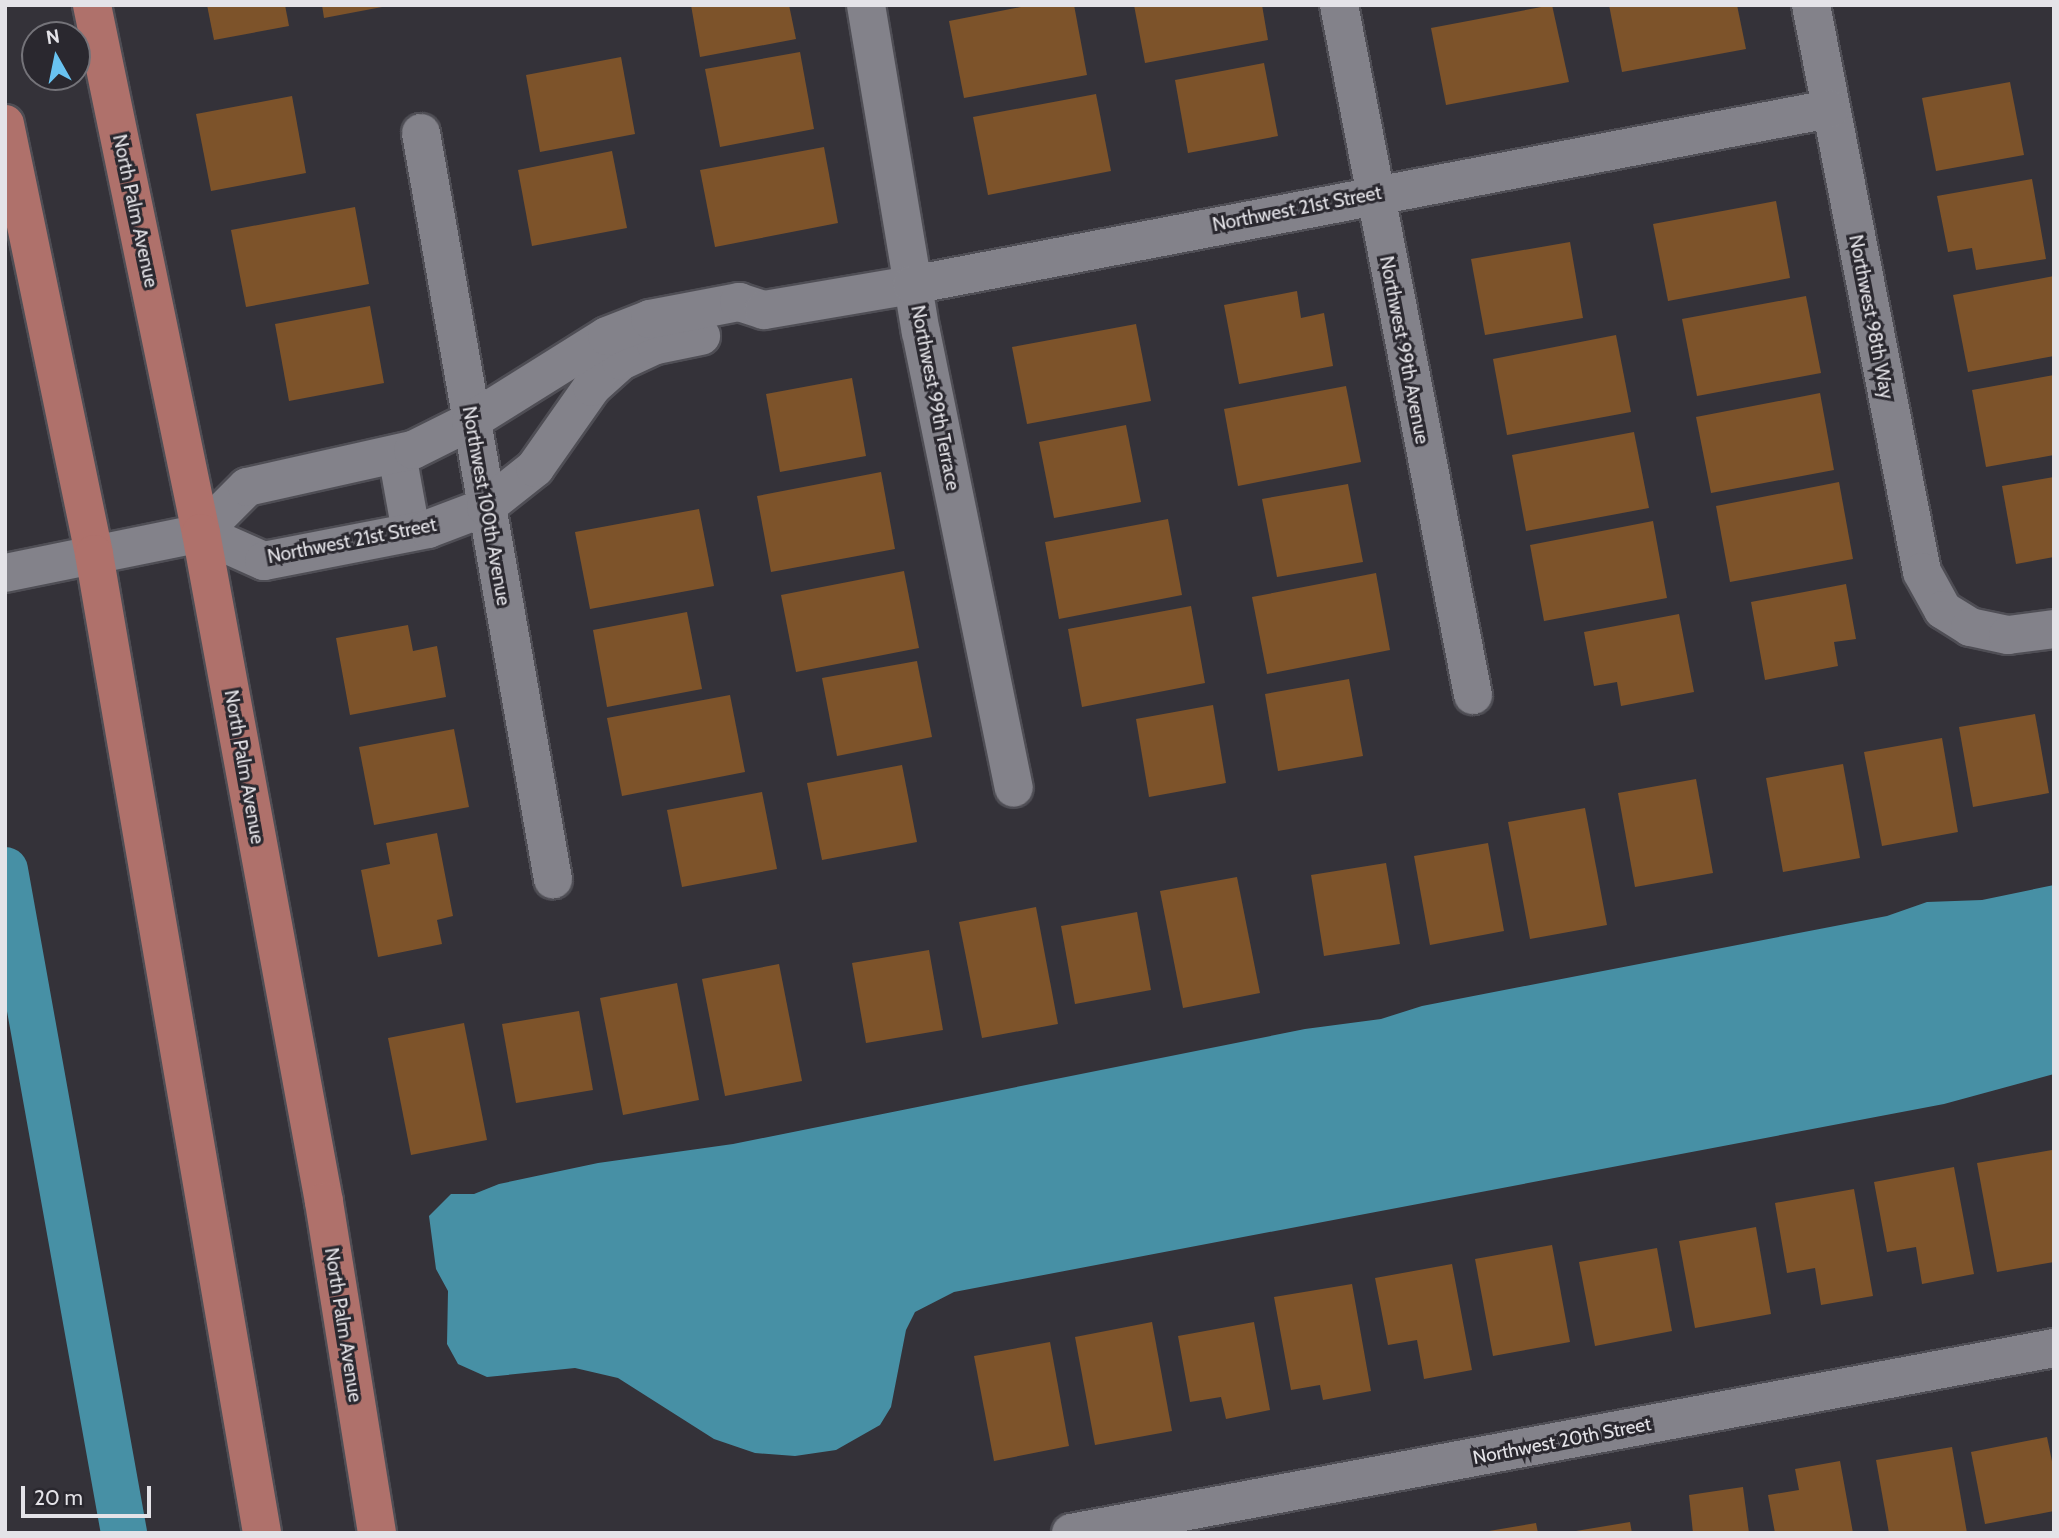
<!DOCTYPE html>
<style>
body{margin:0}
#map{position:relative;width:2059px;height:1538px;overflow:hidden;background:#343239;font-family:Cabin,sans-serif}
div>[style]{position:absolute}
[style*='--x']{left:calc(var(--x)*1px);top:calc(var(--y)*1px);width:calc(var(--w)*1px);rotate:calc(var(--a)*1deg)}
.water>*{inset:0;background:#4790a5}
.canal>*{height:46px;margin:-23px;padding:0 23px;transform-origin:23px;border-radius:23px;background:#4790a5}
.building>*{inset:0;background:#7d532a}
.roads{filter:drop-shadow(2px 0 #4f4e55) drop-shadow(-2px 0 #4f4e55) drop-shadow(0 2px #4f4e55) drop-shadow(0 -2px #4f4e55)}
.minor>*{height:38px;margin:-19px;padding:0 19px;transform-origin:19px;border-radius:19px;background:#83828a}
.major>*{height:38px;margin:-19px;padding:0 19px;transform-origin:19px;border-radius:19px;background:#af716b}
span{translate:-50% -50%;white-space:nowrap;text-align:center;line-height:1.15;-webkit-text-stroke:6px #2a282f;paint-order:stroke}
.street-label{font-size:19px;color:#e4e3e8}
.frame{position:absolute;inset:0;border:7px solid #e4e3e8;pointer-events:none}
.north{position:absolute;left:21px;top:21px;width:70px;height:70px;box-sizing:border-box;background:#2a282f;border:2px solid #747379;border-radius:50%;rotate:351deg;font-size:19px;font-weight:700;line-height:28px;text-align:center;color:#e4e3e8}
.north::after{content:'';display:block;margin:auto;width:24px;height:32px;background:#69c3f1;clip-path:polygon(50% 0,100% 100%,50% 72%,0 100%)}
.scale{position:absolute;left:21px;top:1486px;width:130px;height:32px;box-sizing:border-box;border:4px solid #e4e3e8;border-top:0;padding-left:9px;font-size:21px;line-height:24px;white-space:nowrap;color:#e4e3e8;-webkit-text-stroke:5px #2a282f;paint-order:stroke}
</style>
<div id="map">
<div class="water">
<div style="clip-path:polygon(2054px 885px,2054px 1074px,1944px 1104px,954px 1292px,915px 1312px,906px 1330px,891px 1407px,880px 1425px,836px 1450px,795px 1456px,755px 1453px,714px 1439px,618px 1378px,575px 1368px,487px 1377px,458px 1364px,447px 1344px,448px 1291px,436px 1269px,429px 1216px,451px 1194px,474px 1194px,499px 1184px,598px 1163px,733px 1144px,1305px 1029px,1381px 1019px,1422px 1006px,1887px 916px,1927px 902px,1982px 900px)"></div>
</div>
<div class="canal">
<div style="--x:5;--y:870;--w:674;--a:79.82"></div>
</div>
<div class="building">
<div style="clip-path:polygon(207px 5px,285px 5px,289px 26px,214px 40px)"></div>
<div style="clip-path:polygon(322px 5px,382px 5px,382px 7px,324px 18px)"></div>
<div style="clip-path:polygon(691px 5px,789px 5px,796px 39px,700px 57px)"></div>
<div style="clip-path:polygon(1031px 5px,1074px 5px,1087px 75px,964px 98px,949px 21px)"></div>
<div style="clip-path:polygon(1134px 5px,1262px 5px,1268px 40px,1145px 63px)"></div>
<div style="clip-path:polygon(1552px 5px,1569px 82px,1446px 105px,1431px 28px)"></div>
<div style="clip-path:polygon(1609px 5px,1737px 5px,1746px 49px,1622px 72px)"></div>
<div style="clip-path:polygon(800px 52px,814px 129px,720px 147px,705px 69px)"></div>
<div style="clip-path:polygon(621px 57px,635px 134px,540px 152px,526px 75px)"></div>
<div style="clip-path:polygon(1264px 63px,1278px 136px,1188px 153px,1175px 80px)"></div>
<div style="clip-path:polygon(2010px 82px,2024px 155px,1936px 171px,1922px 98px)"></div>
<div style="clip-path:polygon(1096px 94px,1111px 171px,988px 195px,973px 117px)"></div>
<div style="clip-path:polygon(292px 96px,306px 173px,211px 191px,196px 114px)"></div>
<div style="clip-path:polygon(824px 147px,838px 223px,715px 247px,700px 170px)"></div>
<div style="clip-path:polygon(612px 151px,627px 228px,532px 246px,518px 170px)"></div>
<div style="clip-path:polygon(2032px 179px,2046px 259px,1976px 270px,1972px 248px,1948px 252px,1937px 196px)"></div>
<div style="clip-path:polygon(1776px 201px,1790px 278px,1668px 301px,1653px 224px)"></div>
<div style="clip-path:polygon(355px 207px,369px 284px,246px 307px,231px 230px)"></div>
<div style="clip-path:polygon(1570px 242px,1583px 318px,1485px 335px,1471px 259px)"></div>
<div style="clip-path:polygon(2054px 276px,2054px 356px,1968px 372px,1953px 295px)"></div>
<div style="clip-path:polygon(1297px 291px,1301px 318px,1324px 313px,1333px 366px,1239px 384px,1224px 305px)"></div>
<div style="clip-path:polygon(1806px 296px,1821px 373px,1697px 396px,1682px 319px)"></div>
<div style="clip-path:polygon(370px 306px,384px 383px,289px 401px,275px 324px)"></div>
<div style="clip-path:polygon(1136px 324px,1151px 401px,1027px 424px,1012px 347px)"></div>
<div style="clip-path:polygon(1616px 335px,1631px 412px,1507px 435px,1493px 359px)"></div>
<div style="clip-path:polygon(2054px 375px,2054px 455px,1986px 467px,1972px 390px)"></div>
<div style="clip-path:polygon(852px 378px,866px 456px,780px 472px,766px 394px)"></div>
<div style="clip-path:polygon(1346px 386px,1361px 462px,1238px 486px,1224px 409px)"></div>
<div style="clip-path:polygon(1820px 393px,1834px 470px,1711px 493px,1696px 417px)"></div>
<div style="clip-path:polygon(1126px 425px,1141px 502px,1054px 518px,1039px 442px)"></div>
<div style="clip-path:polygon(1634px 432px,1649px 508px,1526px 531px,1512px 455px)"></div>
<div style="clip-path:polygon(881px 472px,895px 549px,771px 572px,757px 496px)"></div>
<div style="clip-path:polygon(2054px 477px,2054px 557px,2016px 564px,2002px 486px)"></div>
<div style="clip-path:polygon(1839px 482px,1853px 559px,1730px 582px,1716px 506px)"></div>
<div style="clip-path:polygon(1348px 484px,1363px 562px,1277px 577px,1262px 499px)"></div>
<div style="clip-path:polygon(699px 509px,714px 586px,590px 609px,575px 532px)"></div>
<div style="clip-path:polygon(1168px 519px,1182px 595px,1059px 619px,1045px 542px)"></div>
<div style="clip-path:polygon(1653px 521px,1667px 598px,1544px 621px,1530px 545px)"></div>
<div style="clip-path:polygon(904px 571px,919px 648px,796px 672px,781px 595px)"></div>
<div style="clip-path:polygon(1376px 573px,1390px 650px,1267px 674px,1252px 597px)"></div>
<div style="clip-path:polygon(1846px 584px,1856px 639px,1834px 642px,1838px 666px,1765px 680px,1751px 602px)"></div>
<div style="clip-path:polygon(1191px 606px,1205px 683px,1082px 707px,1068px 629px)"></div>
<div style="clip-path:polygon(687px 612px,702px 689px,607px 707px,593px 630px)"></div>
<div style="clip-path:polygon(1679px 614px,1694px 692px,1621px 706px,1617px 682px,1594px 686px,1584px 632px)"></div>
<div style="clip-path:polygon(408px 625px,413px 651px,437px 646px,446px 697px,350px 715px,336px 638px)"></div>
<div style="clip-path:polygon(917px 661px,932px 737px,837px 756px,822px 678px)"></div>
<div style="clip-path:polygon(1349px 679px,1363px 756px,1278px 771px,1265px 694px)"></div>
<div style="clip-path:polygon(730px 695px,745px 772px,622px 796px,607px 718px)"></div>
<div style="clip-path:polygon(1213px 705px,1226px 783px,1149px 797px,1136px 719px)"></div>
<div style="clip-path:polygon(2035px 714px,2049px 793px,1973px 807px,1959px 727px)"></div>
<div style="clip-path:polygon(454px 729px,469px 807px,374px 825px,359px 747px)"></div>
<div style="clip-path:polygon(1942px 738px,1958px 832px,1882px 846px,1864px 752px)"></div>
<div style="clip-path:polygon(1843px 764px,1860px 858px,1783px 872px,1766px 778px)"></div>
<div style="clip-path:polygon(902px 765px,917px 842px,822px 860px,807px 783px)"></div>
<div style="clip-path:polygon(1696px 779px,1713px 873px,1635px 887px,1618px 793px)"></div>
<div style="clip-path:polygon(762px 792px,777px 869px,682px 887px,667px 810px)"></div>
<div style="clip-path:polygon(1585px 808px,1607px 925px,1530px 939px,1508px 822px)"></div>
<div style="clip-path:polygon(437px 833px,453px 916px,437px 920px,442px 944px,378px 957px,361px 870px,390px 864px,386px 843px)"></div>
<div style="clip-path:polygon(1488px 843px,1504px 931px,1430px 945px,1414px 856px)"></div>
<div style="clip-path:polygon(1386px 863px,1400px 944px,1324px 956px,1311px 875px)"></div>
<div style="clip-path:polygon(1237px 877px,1260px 993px,1183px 1008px,1160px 891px)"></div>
<div style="clip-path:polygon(1036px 907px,1058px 1024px,982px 1038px,959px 922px)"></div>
<div style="clip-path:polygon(1137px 912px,1151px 990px,1075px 1004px,1061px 926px)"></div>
<div style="clip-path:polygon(929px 950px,943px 1030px,866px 1043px,852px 963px)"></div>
<div style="clip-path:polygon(779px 964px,802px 1081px,725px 1096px,702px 979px)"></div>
<div style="clip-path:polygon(677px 983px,699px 1100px,623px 1115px,600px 998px)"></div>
<div style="clip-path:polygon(579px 1011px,593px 1090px,516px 1103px,502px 1024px)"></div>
<div style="clip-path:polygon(464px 1023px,487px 1140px,411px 1155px,388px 1038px)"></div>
<div style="clip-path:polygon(2052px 1150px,2054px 1262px,1997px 1272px,1977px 1163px)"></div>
<div style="clip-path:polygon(1954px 1167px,1974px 1274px,1922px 1284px,1916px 1247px,1887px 1252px,1874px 1182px)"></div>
<div style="clip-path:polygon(1854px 1189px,1873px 1296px,1821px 1305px,1815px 1268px,1787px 1273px,1775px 1203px)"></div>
<div style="clip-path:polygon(1756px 1227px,1771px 1314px,1695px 1328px,1679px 1241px)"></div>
<div style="clip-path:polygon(1552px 1245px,1570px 1342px,1493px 1356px,1475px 1259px)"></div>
<div style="clip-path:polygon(1657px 1248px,1672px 1331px,1595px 1346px,1579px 1262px)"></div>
<div style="clip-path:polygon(1452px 1264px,1472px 1370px,1424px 1379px,1417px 1340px,1388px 1345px,1375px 1278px)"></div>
<div style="clip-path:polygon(1352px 1284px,1371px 1391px,1323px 1400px,1320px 1385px,1291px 1390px,1274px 1297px)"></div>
<div style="clip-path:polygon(1152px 1322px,1172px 1431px,1095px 1445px,1075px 1337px)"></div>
<div style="clip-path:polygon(1254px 1322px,1270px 1410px,1226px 1419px,1221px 1397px,1190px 1402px,1178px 1336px)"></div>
<div style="clip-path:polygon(1050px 1342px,1069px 1446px,994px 1461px,974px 1356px)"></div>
<div style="clip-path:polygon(2047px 1437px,2054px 1471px,2054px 1511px,1985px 1524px,1971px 1452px)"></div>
<div style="clip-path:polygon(1952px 1447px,1967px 1533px,1889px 1533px,1876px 1460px)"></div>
<div style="clip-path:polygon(1840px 1461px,1853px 1533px,1775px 1533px,1768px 1495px,1799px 1490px,1795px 1469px)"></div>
<div style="clip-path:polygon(1743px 1487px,1749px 1533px,1693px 1533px,1689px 1495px)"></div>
<div style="clip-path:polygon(1630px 1522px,1632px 1533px,1576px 1533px,1576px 1531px)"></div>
<div style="clip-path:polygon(1536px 1523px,1538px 1533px,1489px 1533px,1489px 1531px)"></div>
</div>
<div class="roads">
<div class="minor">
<div style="--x:866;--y:5;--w:332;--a:80.5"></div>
<div style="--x:921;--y:332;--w:465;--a:78.5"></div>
<div style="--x:1339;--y:5;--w:703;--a:79.01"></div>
<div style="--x:1811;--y:5;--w:578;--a:78.92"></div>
<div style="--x:1922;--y:572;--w:43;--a:61.1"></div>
<div style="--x:1943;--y:610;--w:32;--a:32"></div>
<div style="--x:1970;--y:627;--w:39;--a:12"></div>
<div style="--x:2008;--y:635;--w:46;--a:-7.4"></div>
<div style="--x:421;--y:133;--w:758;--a:79.97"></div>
<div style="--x:397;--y:454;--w:79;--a:79.8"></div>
<div style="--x:201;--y:533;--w:69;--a:24"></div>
<div style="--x:264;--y:561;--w:167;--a:-11"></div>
<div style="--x:428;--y:529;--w:62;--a:-20.8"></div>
<div style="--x:486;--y:507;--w:63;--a:-38.5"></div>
<div style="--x:535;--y:468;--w:99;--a:-54.9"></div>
<div style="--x:592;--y:387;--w:39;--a:-42"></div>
<div style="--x:621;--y:361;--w:38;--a:-25"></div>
<div style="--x:656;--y:345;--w:46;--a:-11.3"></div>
<div style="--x:5;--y:573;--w:200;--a:-11.5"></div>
<div style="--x:201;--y:533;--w:65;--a:-45"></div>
<div style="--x:247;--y:487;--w:170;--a:-12.6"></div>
<div style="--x:413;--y:450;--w:65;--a:-26.6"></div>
<div style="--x:471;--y:421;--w:160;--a:-32"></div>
<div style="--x:607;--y:336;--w:46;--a:-21.6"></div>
<div style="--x:650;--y:319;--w:91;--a:-10.8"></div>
<div style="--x:739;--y:302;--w:26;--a:18"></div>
<div style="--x:764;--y:310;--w:150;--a:-9.6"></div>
<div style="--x:912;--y:285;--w:934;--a:-10.86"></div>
<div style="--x:1071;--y:1533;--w:1000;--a:-10.66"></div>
</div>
<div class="major">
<div style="--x:92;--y:5;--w:539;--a:78.34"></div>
<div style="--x:201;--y:533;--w:680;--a:79.58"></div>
<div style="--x:324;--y:1202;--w:335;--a:80.9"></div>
<div style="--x:5;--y:124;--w:439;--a:78.3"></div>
<div style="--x:94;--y:554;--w:993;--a:80.26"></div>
</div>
</div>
<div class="street-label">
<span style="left:1297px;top:209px;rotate:-11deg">Northwest 21st Street</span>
<span style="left:135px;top:211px;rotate:78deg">North Palm Avenue</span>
<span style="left:1871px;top:317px;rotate:79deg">Northwest 98th Way</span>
<span style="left:1404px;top:350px;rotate:79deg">Northwest 99th Avenue</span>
<span style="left:935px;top:398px;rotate:79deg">Northwest 99th Terrace</span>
<span style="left:486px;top:506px;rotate:80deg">Northwest 100th Avenue</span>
<span style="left:352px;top:541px;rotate:-11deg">Northwest 21st Street</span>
<span style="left:244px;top:767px;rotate:80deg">North Palm Avenue</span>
<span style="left:343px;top:1325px;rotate:81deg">North Palm Avenue</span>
<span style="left:1562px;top:1441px;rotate:-11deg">Northwest 20th Street</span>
</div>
<div class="frame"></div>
<div class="north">N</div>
<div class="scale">20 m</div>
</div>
